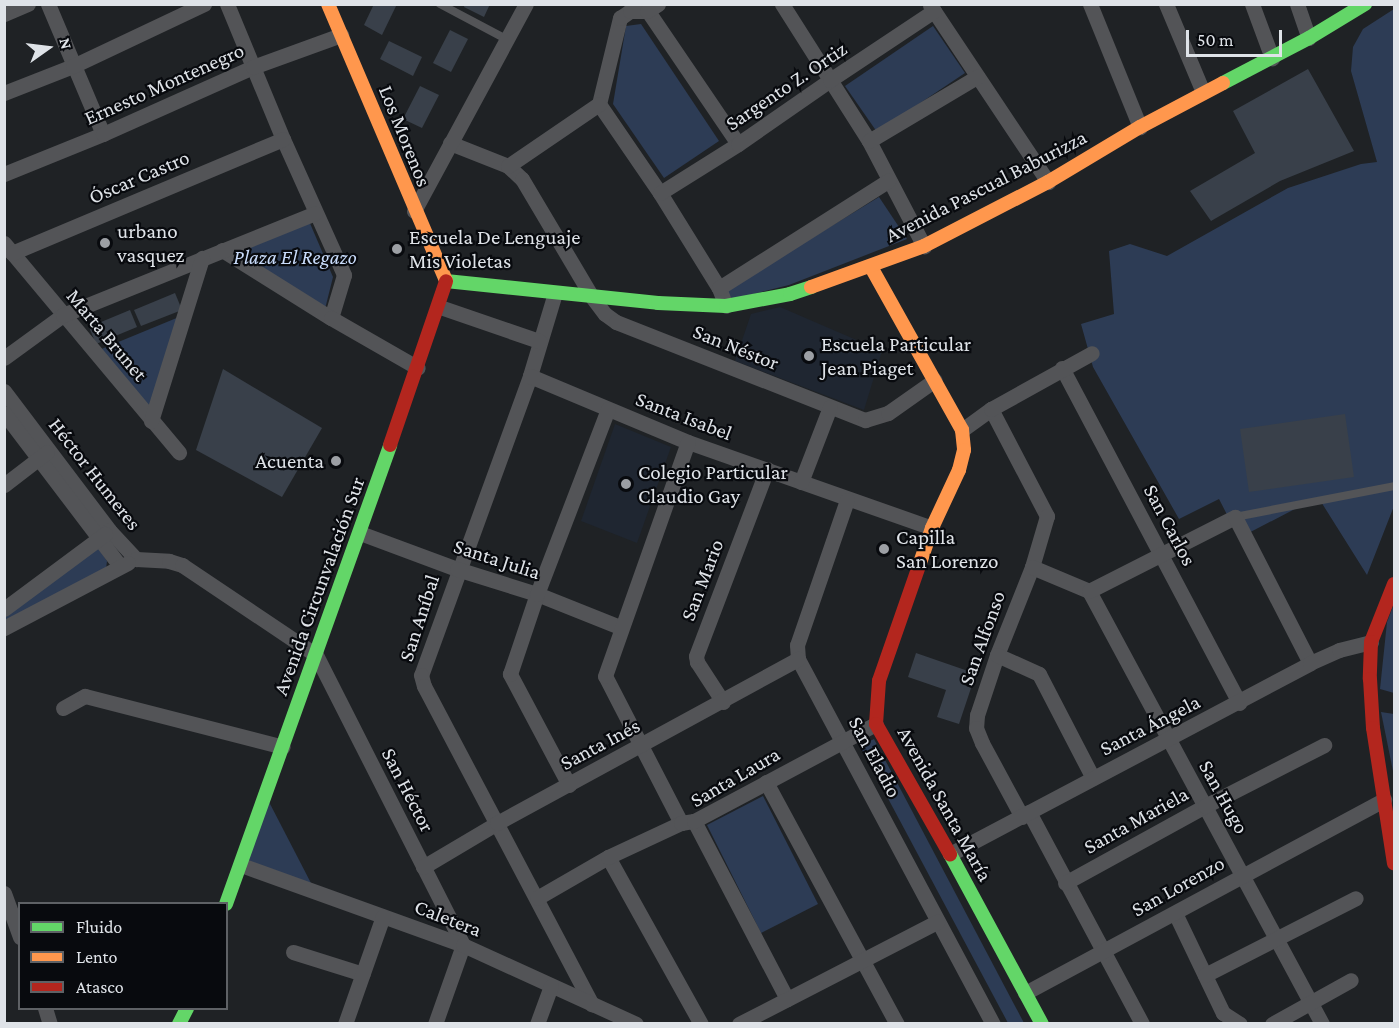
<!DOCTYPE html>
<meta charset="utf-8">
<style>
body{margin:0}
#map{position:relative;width:1399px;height:1028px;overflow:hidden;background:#1f2225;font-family:"Crimson Pro",serif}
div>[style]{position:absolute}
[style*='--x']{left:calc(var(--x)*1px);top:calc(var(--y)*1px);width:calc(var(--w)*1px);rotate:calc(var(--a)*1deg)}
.built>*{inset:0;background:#1f2631}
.green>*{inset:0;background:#2d3c55}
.building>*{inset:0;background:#39404a}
.lane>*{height:8px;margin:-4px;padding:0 4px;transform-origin:4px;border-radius:4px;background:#535457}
.street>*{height:15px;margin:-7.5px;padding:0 7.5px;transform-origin:7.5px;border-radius:7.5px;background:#535457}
.fast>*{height:14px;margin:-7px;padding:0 7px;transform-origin:7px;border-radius:7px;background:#63d668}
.slow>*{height:14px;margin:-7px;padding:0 7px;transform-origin:7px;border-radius:7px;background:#ff974d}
.jam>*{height:14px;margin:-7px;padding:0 7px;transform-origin:7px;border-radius:7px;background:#b3261e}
.dots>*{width:16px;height:16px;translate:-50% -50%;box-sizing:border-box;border:3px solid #080a0e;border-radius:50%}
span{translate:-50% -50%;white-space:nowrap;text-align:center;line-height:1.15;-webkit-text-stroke:4.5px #080a0e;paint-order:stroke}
.street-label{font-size:21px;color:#dfe3e8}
.poi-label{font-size:21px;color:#dfe3e8}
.left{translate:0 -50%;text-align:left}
.right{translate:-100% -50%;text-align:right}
.park-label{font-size:21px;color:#c9dcfb;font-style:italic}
.frame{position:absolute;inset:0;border:6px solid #dfe3e8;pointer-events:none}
.legend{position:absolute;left:18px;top:902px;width:210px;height:108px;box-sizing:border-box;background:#080a0e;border:2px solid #5e6165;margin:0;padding:8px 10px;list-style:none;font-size:18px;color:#dfe3e8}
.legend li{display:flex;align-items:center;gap:12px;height:30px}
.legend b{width:30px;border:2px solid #5e6165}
.north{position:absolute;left:18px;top:18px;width:60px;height:60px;-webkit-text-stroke:4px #080a0e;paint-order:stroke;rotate:76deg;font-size:16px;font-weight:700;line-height:24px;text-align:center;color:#dfe3e8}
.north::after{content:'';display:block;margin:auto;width:21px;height:27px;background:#dfe3e8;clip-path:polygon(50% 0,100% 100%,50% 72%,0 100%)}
.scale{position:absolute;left:1186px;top:30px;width:96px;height:27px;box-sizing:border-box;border:3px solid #dfe3e8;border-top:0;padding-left:8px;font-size:18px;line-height:21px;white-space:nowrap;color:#dfe3e8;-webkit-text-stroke:4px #080a0e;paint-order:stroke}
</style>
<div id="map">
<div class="built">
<div style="clip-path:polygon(780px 307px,882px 351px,864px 410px,735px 361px,751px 314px)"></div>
<div style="clip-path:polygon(615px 424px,671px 447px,637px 543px,581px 521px)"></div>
</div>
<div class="green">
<div style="clip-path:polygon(1394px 9px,1394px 506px,1367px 575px,1318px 497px,1239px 538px,1219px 499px,1179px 519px,1093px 367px,1081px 324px,1114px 314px,1109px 251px,1130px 244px,1167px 256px,1288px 188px,1361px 164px,1377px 162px,1351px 71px,1353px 47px,1363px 29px)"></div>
<div style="clip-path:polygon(641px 24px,719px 141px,664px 178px,613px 104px,626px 26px)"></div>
<div style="clip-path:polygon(933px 26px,965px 73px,877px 132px,845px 86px)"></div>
<div style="clip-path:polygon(879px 197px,907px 239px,789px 285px,730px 300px,723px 292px)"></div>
<div style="clip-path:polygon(309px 221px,333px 277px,325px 309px,244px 258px,241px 250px)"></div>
<div style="clip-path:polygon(179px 317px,149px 410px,99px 350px)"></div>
<div style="clip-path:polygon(94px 549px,99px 549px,107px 561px,106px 569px,5px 622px,5px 617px)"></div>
<div style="clip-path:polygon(1394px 604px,1394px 693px,1380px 689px,1387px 622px)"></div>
<div style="clip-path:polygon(1381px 712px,1394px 714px,1394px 776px)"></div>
<div style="clip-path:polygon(874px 739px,1024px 1023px,1008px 1023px,860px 746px)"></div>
<div style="clip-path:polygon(763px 796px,818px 904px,761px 933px,707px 825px)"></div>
<div style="clip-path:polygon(268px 800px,313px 887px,245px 860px)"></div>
</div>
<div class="building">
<div style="clip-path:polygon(374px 4px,397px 4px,382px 35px,364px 25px)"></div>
<div style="clip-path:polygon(465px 4px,490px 4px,484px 17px,464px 7px)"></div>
<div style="clip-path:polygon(450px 30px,468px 39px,451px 72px,433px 63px)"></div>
<div style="clip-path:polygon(389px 41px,422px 57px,413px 76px,380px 59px)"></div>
<div style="clip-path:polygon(1308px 69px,1354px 151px,1280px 181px,1211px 221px,1190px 191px,1255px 153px,1233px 111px)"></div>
<div style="clip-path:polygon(420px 86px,439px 95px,422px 128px,403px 119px)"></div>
<div style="clip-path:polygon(175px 293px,182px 310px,141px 326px,134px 310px)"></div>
<div style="clip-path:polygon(130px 310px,137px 327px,96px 344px,89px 327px)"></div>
<div style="clip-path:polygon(223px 369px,322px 428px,282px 497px,196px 450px)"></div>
<div style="clip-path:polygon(1345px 414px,1354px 477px,1249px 492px,1240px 429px)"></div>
<div style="clip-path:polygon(916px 653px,968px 671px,964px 685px,971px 688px,959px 724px,937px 717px,946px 690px,908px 677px)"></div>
</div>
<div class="lane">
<div style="--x:440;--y:4;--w:75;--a:27.9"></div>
<div style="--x:1235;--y:517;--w:162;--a:-11"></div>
</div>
<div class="street">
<div style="--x:48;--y:4;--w:141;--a:67.1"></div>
<div style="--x:227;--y:4;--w:146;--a:67.5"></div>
<div style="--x:283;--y:139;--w:149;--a:65.8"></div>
<div style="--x:344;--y:275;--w:45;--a:106.8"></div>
<div style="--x:643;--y:4;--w:169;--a:55.8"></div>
<div style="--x:782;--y:4;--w:162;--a:57.6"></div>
<div style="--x:869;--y:141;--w:119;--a:62.4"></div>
<div style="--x:1090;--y:4;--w:133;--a:67.9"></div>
<div style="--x:1166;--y:4;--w:95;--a:67.2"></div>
<div style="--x:1252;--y:4;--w:58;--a:69.7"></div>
<div style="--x:1297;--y:4;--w:36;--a:71"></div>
<div style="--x:930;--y:5;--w:213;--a:56.3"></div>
<div style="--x:4;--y:14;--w:26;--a:-23"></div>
<div style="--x:4;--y:93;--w:74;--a:-21.4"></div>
<div style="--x:73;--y:66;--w:145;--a:-25.3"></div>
<div style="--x:599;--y:104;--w:108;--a:55.6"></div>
<div style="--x:660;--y:193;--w:112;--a:58.2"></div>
<div style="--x:719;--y:288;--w:19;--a:69"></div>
<div style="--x:599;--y:104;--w:89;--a:-76.3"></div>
<div style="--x:620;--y:18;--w:12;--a:-35"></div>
<div style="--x:630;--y:11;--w:17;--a:0"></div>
<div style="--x:647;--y:11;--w:13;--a:-32"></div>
<div style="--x:869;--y:141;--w:126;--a:-30.7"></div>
<div style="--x:450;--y:143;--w:62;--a:21.6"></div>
<div style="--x:508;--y:166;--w:19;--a:43"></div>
<div style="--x:522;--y:179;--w:137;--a:59.3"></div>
<div style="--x:592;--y:297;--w:21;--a:53"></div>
<div style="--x:605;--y:314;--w:14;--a:36"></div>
<div style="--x:616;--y:322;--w:268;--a:21.5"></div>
<div style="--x:865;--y:420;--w:24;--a:-17"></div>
<div style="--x:888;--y:413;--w:57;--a:-35.1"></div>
<div style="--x:508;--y:166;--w:110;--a:-34.3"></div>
<div style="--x:4;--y:174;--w:107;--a:-22"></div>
<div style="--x:103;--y:134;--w:164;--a:-24.1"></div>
<div style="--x:253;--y:67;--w:94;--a:-20"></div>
<div style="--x:660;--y:193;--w:92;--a:-32.1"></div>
<div style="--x:738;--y:144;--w:112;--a:-34.8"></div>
<div style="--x:830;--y:80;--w:125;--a:-33.6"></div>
<div style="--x:414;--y:211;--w:235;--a:-61.6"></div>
<div style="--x:4;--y:243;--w:273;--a:50.1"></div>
<div style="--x:222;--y:250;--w:128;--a:32"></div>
<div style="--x:331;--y:318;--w:100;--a:29.9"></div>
<div style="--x:12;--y:253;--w:294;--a:-22.8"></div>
<div style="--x:719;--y:288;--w:201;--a:-32.4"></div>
<div style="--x:555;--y:293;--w:87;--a:106.8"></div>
<div style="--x:530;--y:376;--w:318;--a:110"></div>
<div style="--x:421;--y:675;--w:11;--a:75"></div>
<div style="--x:424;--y:686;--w:360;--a:62.2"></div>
<div style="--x:440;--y:307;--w:105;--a:19"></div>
<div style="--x:4;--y:358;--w:73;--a:-36.1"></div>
<div style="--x:63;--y:315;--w:272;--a:-22"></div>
<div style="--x:1062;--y:368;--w:379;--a:62.1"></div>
<div style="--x:530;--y:376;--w:171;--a:22.7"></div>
<div style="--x:688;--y:442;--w:259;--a:19.4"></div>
<div style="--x:4;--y:391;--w:174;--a:52.9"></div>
<div style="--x:109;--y:530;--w:40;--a:47"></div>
<div style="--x:136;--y:559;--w:33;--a:3"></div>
<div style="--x:169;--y:561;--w:14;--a:17"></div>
<div style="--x:182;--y:565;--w:161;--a:33.9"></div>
<div style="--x:316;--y:655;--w:325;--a:63.1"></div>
<div style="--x:463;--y:945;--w:84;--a:109.5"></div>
<div style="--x:991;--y:409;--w:121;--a:62.4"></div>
<div style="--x:1047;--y:516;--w:53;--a:106.4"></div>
<div style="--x:1032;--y:567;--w:95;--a:111.7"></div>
<div style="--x:997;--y:655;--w:63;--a:108.4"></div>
<div style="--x:977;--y:715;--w:13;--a:94"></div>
<div style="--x:976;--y:728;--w:16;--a:68"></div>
<div style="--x:982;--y:743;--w:84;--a:61.6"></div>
<div style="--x:4;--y:413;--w:192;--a:52.8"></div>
<div style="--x:151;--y:421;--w:171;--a:-72.6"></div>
<div style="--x:962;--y:430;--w:36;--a:-36"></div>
<div style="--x:991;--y:409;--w:115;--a:-29"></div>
<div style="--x:801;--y:482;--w:80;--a:-68.9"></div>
<div style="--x:4;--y:485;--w:54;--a:-37.5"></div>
<div style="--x:847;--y:500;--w:153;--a:109"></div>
<div style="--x:797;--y:645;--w:14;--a:86"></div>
<div style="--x:798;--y:659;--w:414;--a:61.9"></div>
<div style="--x:360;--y:533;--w:103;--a:20.4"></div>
<div style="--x:457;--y:569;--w:84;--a:17.4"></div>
<div style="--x:537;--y:594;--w:89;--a:21.7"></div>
<div style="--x:1032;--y:567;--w:62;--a:22.8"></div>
<div style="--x:1089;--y:591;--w:492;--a:61.7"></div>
<div style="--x:1089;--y:591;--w:164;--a:-26.9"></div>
<div style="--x:1235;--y:517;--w:164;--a:62.8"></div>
<div style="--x:4;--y:609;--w:126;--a:-36.6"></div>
<div style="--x:4;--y:628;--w:140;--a:-27.7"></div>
<div style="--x:997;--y:655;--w:46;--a:24.3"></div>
<div style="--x:1039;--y:674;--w:117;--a:62.6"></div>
<div style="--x:723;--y:702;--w:48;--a:-123"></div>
<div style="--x:697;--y:662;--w:6;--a:-99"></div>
<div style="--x:696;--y:656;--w:200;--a:-69.2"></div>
<div style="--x:63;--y:708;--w:25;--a:-29"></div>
<div style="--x:85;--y:696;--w:204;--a:14.4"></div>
<div style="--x:766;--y:782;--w:275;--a:61.6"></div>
<div style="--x:569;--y:785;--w:126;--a:-118"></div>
<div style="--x:510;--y:674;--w:84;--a:-71.4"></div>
<div style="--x:537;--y:594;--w:198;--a:-69"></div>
<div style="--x:1029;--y:812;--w:240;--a:61.9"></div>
<div style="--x:694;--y:821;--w:201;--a:62.4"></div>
<div style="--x:681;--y:823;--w:165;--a:-117.3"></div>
<div style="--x:605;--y:676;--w:248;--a:-70.5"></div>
<div style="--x:950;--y:854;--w:408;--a:-27.9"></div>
<div style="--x:1310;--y:663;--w:32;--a:-24"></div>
<div style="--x:1339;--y:650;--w:33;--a:-14"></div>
<div style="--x:608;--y:857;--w:191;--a:60.9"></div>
<div style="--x:241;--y:865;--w:236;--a:19.8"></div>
<div style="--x:463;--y:945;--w:190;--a:24.5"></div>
<div style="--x:423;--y:867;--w:86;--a:-30.7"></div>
<div style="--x:497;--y:823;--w:343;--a:-28.6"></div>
<div style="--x:1065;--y:883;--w:160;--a:-28.8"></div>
<div style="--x:1205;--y:806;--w:134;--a:-27.1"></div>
<div style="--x:4;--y:893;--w:47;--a:70"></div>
<div style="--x:537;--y:898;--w:82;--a:-30"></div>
<div style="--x:608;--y:857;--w:81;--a:-25"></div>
<div style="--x:681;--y:823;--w:13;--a:-9"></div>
<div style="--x:694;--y:821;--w:206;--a:-28.1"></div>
<div style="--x:1175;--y:913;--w:111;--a:64.4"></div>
<div style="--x:1223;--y:1013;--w:20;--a:33"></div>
<div style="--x:293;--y:952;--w:73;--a:17.4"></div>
<div style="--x:1205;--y:975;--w:169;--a:-27"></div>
<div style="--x:1025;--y:993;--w:408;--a:-28.3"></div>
<div style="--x:45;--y:1008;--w:17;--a:73"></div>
<div style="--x:345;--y:1024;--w:114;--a:-70.6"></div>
<div style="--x:537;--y:1024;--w:40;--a:-69.8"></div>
<div style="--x:739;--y:1024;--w:223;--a:-27.3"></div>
<div style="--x:1272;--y:1024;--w:90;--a:-29.1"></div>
</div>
<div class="fast">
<div style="--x:1223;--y:83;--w:97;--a:-27.6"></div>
<div style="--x:1309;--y:38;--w:66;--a:-31.3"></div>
<div style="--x:446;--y:281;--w:213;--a:5.9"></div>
<div style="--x:658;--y:303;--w:68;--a:2.5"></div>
<div style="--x:726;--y:306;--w:65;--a:-10.6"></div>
<div style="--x:790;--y:294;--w:22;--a:-18"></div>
<div style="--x:950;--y:854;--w:193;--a:61.6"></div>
<div style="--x:226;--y:904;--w:487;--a:-70.3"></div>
<div style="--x:179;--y:1024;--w:18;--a:-63"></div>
</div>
<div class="slow">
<div style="--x:328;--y:4;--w:301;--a:66.9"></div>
<div style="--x:871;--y:267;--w:187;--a:60.8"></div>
<div style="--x:962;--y:430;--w:20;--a:84"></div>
<div style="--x:964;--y:450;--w:21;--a:104"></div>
<div style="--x:959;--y:470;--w:64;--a:115"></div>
<div style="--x:932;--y:528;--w:37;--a:109"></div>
<div style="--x:811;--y:287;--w:120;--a:-19.9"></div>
<div style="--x:924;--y:246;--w:140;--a:-27.3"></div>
<div style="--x:1048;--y:182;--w:107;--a:-30.9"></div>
<div style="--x:1140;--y:127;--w:94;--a:-27.9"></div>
</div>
<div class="jam">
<div style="--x:390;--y:445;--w:173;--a:-71.1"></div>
<div style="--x:920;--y:563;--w:125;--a:109.2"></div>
<div style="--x:879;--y:681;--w:43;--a:94"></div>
<div style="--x:876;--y:724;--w:150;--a:60.4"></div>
<div style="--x:1394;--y:584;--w:62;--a:111.6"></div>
<div style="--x:1371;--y:642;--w:37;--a:92"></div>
<div style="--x:1370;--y:679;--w:49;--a:86.5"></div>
<div style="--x:1373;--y:728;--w:137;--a:81.2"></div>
</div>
<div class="dots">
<div style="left:105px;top:243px;background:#9c9fa4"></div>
<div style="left:397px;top:249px;background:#9c9fa4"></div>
<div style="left:809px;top:356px;background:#9c9fa4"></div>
<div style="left:336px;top:461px;background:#9c9fa4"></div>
<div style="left:626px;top:484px;background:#9c9fa4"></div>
<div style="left:884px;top:549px;background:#9c9fa4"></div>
</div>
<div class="street-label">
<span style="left:164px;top:84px;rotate:-24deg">Ernesto Montenegro</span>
<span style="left:786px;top:86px;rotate:-34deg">Sargento Z. Ortiz</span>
<span style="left:405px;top:136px;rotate:68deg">Los Morenos</span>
<span style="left:139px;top:177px;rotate:-23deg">Óscar Castro</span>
<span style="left:986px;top:186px;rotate:-27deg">Avenida Pascual Baburizza</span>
<span style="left:107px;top:335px;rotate:50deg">Marta Brunet</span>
<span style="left:736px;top:347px;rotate:22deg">San Néstor</span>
<span style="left:684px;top:416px;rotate:21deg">Santa Isabel</span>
<span style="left:95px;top:474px;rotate:52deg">Héctor Humeres</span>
<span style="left:1170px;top:525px;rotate:62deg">San Carlos</span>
<span style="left:497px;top:559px;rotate:18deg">Santa Julia</span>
<span style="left:702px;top:580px;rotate:-69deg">San Mario</span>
<span style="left:319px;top:586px;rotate:-70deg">Avenida Circunvalación Sur</span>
<span style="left:419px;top:618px;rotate:-72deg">San Aníbal</span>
<span style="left:982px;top:638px;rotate:-70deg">San Alfonso</span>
<span style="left:1150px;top:725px;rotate:-27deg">Santa Ángela</span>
<span style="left:600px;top:744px;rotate:-28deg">Santa Inés</span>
<span style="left:875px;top:757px;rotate:62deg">San Eladio</span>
<span style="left:735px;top:777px;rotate:-30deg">Santa Laura</span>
<span style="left:408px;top:790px;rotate:63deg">San Héctor</span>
<span style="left:1224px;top:797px;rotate:61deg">San Hugo</span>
<span style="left:945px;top:804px;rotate:61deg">Avenida Santa María</span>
<span style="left:1136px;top:820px;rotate:-29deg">Santa Mariela</span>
<span style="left:1178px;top:886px;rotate:-29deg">San Lorenzo</span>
<span style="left:448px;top:918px;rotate:21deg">Caletera</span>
</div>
<div class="poi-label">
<span class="left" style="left:117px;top:243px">urbano<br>vasquez</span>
<span class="left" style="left:409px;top:249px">Escuela De Lenguaje<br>Mis Violetas</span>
<span class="left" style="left:821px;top:356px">Escuela Particular<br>Jean Piaget</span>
<span class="right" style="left:324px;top:461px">Acuenta</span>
<span class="left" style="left:638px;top:484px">Colegio Particular<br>Claudio Gay</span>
<span class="left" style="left:896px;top:549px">Capilla<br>San Lorenzo</span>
</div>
<div class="park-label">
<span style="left:295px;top:257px">Plaza El Regazo</span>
</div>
<div class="frame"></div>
<ul class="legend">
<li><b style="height:8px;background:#63d668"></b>Fluido</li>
<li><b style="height:8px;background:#ff974d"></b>Lento</li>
<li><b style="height:8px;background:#b3261e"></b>Atasco</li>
</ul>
<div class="north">N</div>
<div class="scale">50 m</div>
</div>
